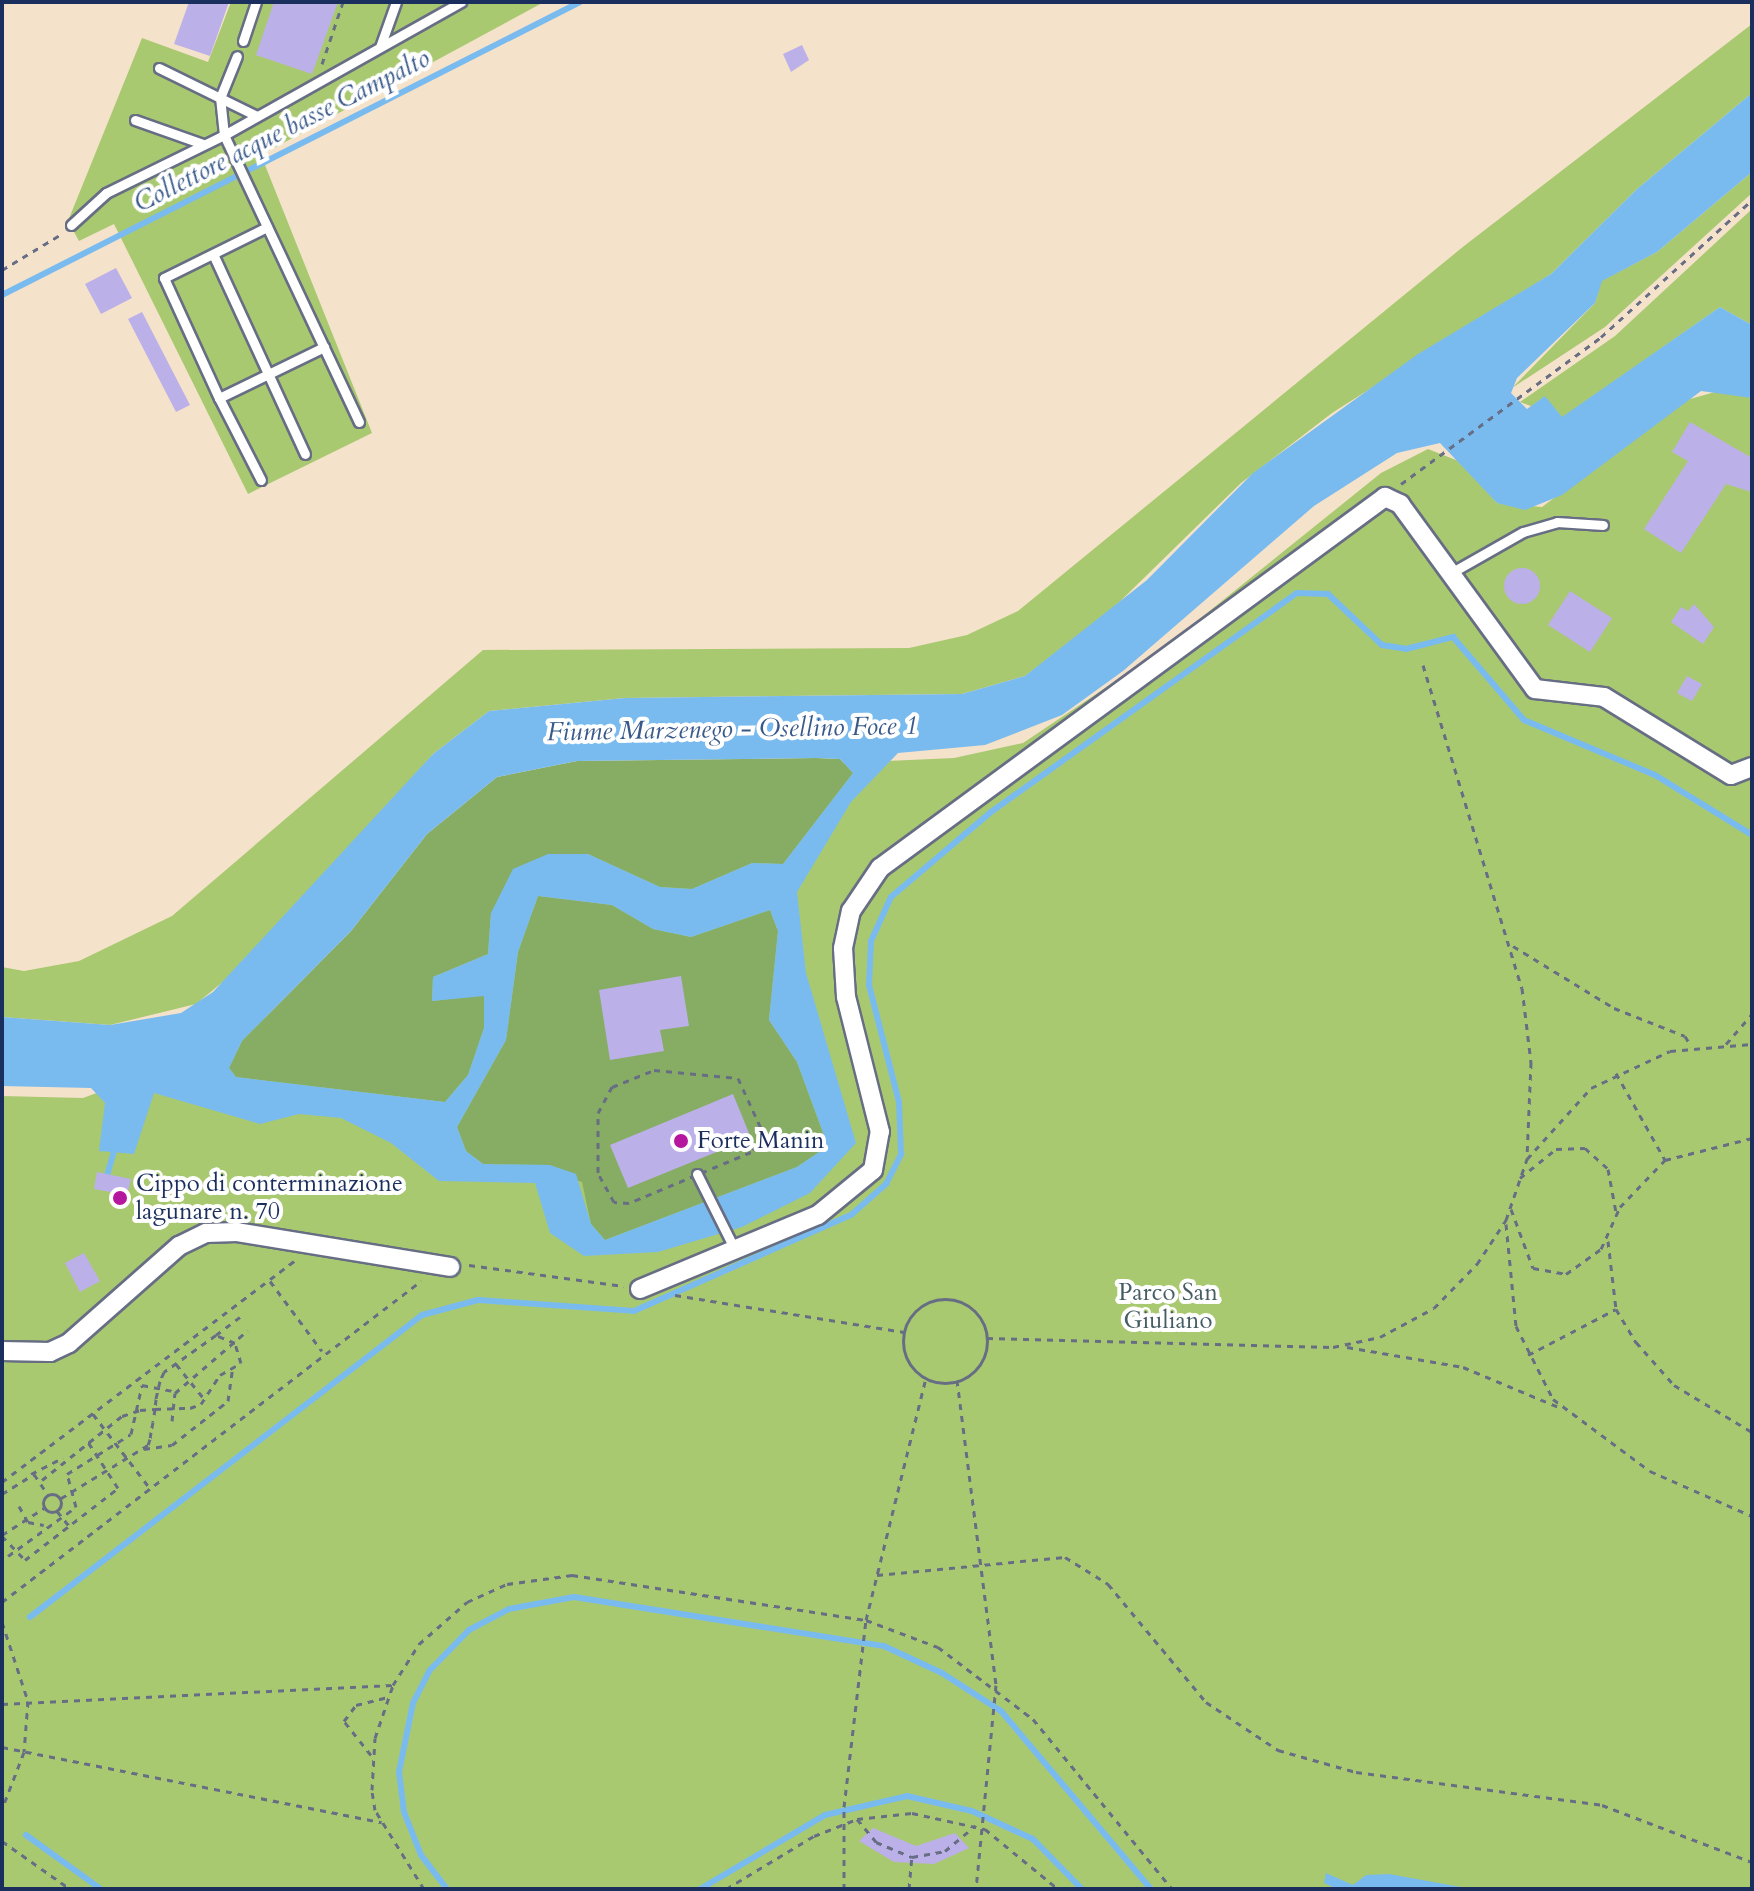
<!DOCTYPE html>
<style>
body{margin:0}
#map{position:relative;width:1754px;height:1891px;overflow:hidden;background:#f5e2ca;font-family:Cardo,serif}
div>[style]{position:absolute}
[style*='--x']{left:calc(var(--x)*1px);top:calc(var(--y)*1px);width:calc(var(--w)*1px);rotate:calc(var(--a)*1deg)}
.green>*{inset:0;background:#a9c971}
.forest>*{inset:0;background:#86ad63}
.water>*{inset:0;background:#7abbef}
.stream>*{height:6px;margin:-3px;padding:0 3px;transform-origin:3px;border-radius:3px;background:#7abbef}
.building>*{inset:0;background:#bcb0e9}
.round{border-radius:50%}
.path>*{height:3px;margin-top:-1.5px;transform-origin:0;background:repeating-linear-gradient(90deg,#676e84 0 6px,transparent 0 12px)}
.path>.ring{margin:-1.5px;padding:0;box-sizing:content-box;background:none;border:3px solid #676e84;border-radius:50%}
.roads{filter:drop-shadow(2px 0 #676e84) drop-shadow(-2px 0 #676e84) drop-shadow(0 2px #676e84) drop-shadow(0 -2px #676e84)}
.service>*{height:9px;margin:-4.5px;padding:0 4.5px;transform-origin:4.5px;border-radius:4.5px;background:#fff}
.minor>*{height:18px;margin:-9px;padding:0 9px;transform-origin:9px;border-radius:9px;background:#fff}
.dots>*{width:22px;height:22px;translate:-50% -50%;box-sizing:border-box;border:4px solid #fff;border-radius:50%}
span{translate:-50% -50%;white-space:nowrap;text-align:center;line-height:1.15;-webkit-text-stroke:8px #fff;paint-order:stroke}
.poi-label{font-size:24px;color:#1b2f5e}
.left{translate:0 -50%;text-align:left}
.park-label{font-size:24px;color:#465d64}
.water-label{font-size:26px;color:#38598a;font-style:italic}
.frame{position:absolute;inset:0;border:4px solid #1b2f5e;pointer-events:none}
</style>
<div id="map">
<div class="green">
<div style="clip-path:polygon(231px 2px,544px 2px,261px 155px,372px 433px,248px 494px,114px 224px,79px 241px,68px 221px,142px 38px,208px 62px)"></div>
<div style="clip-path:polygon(1752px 24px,1752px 93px,1637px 189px,1551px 274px,1332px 413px,1241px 483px,1099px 622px,1025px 676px,962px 694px,625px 698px,489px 711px,433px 754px,252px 958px,196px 1004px,110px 1025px,2px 1017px,2px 967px,24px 971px,79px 961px,172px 916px,483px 650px,909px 648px,967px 635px,1018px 611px,1464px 246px)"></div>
<div style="clip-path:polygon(1752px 172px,1752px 193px,1605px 327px,1512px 388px,1595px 303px,1601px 281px,1657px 252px)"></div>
<div style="clip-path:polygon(1752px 209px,1752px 325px,1720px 307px,1562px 418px,1520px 402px,1615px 336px)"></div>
<div style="clip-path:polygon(1722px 390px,1752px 398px,1752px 1889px,2px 1889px,2px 1096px,83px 1098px,205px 1053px,687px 770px,954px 758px,1023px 743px,1156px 654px,1381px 473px,1428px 449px,1461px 462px,1497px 503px,1542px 507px,1683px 401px)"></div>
</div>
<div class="forest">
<div style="clip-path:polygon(816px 758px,840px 759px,853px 773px,783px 864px,752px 863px,692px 889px,660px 887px,588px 854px,491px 913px,488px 954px,433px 977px,432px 1001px,484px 995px,484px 1028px,468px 1075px,445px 1102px,236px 1077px,229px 1068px,242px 1041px,351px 931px,427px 834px,497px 777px,577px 761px)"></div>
<div style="clip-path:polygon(538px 896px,612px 905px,653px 929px,691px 937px,770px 910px,778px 931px,769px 1020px,797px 1062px,825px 1138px,822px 1150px,797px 1167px,605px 1240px,591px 1224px,582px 1182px,526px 1165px,483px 1164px,466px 1151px,457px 1127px,506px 1040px,518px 952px)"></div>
</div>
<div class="water">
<div style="clip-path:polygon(evenodd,1752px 93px,1752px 172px,1657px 252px,1602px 281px,1595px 303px,1517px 378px,1511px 393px,1527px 409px,1545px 396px,1562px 417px,1720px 307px,1752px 325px,1752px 398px,1701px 391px,1562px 495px,1525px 510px,1497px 503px,1440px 443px,1397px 453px,1314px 506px,1123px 671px,1062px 715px,985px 745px,898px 753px,851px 802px,797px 892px,806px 973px,856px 1143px,810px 1193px,742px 1227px,658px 1252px,584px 1256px,550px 1233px,535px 1183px,439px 1181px,391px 1143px,341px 1118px,299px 1114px,260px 1124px,154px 1093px,134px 1154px,99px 1151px,105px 1103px,91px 1088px,2px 1086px,2px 1017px,110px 1025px,181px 1013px,213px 992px,433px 754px,489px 711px,625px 698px,962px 694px,1025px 676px,1147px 580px,1253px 473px,1418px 354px,1551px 274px,1637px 189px,1752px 93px,816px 758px,840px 759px,853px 773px,783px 864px,752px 863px,692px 889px,660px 887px,588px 854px,548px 854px,513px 869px,491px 913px,488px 954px,433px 977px,432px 1001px,484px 996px,484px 1028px,468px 1075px,445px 1102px,236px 1077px,229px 1068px,242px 1041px,351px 931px,427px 834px,497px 777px,577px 761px,816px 758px,1752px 93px,538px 896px,612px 905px,653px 929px,691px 937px,770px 910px,778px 931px,769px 1020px,797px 1062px,825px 1138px,822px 1150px,797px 1167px,605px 1240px,591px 1224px,576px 1174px,550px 1165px,483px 1164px,466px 1151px,457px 1127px,506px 1040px,518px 952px,538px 896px)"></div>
<div style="clip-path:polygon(1326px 1873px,1353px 1885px,1366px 1875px,1389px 1874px,1472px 1889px,1337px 1889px,1324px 1883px)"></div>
</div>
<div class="stream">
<div style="--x:2;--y:295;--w:648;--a:-26.88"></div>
<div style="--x:106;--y:1179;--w:32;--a:-74"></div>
<div style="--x:30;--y:1617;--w:495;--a:-37.6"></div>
<div style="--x:422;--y:1315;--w:58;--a:-15"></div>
<div style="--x:478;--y:1300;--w:156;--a:4"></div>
<div style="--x:634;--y:1311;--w:237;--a:-23.9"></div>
<div style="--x:851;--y:1215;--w:47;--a:-41.5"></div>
<div style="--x:886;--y:1184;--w:34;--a:-63"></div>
<div style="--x:901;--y:1154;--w:52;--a:-92.2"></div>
<div style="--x:899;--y:1102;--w:121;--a:-104.4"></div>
<div style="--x:869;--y:985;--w:44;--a:-87.4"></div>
<div style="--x:871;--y:941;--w:48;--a:-65.6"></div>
<div style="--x:891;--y:897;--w:131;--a:-40.4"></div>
<div style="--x:991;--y:812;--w:376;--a:-35.6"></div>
<div style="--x:1297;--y:593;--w:31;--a:2"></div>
<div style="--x:1328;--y:594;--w:74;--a:43.4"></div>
<div style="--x:1382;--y:645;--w:24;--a:9"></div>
<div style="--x:1406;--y:649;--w:49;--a:-14.3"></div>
<div style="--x:1453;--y:637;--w:109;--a:49.5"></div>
<div style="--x:1524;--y:720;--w:142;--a:22.8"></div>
<div style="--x:1655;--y:775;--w:114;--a:31.7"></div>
<div style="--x:26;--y:1835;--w:92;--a:35.8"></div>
<div style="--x:447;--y:1889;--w:43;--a:-127.4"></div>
<div style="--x:421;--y:1855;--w:46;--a:-111.6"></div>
<div style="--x:404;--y:1812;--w:40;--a:-97.1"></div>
<div style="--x:399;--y:1772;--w:70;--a:-78.5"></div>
<div style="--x:413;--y:1703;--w:37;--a:-63"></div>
<div style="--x:430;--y:1670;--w:56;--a:-45.7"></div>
<div style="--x:469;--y:1630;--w:45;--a:-27.7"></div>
<div style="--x:509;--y:1609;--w:66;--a:-10.5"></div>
<div style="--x:574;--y:1597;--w:314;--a:9"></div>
<div style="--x:884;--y:1646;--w:64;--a:25"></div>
<div style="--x:942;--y:1673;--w:70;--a:32.8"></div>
<div style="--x:1001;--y:1711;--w:233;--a:49.9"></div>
<div style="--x:700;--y:1889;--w:145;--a:-30.6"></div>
<div style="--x:825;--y:1815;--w:84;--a:-13"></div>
<div style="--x:907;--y:1796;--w:67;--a:13"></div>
<div style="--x:972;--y:1811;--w:67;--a:24.7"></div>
<div style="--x:1033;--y:1839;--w:70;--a:45.6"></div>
</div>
<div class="building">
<div style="clip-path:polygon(189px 2px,229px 2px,210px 56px,174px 44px)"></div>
<div style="clip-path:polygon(274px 2px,338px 2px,312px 74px,256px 55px)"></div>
<div style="clip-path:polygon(802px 45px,809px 60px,791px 72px,783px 54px)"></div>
<div style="clip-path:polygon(116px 268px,132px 298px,101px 314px,85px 284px)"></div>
<div style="clip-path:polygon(142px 312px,190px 405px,176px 412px,128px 319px)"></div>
<div style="clip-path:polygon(1690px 422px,1752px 458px,1752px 492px,1726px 484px,1681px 553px,1644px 529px,1688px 461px,1672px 452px)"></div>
<div class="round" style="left:1504px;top:568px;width:36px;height:36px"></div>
<div style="clip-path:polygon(1570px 591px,1612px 618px,1590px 652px,1548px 625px)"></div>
<div style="clip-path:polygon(1694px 604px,1714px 627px,1703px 644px,1671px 622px,1681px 607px,1688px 611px)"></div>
<div style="clip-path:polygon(1687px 676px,1702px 684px,1692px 701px,1677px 693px)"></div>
<div style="clip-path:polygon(681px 976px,689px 1026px,660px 1030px,664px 1051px,610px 1060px,599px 990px)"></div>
<div style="clip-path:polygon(733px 1094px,751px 1138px,628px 1188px,610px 1145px)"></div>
<div style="clip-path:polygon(97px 1172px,131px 1179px,127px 1195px,94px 1189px)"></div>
<div style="clip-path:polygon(84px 1253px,100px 1281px,80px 1292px,65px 1263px)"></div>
<div style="clip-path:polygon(873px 1828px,916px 1846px,955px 1833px,969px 1848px,934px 1864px,894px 1862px,859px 1841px)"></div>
</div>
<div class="path">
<div style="--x:322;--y:64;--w:65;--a:-71.3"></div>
<div style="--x:2;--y:270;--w:71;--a:-31.2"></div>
<div style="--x:1401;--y:484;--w:248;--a:-36.3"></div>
<div style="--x:1601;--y:337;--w:204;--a:-42.2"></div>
<div style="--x:1423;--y:665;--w:338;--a:73"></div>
<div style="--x:1522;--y:988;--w:75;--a:83.1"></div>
<div style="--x:1531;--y:1062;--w:96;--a:92.4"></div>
<div style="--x:1513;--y:946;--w:119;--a:31.5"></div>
<div style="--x:1614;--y:1008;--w:76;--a:21.5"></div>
<div style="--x:1685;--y:1036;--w:12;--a:59"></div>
<div style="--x:1726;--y:1044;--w:40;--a:-49"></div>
<div style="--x:654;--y:1070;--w:84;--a:5.4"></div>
<div style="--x:738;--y:1078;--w:65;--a:65.4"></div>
<div style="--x:765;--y:1137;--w:21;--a:133"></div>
<div style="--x:751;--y:1152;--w:132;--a:157.3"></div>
<div style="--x:629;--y:1203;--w:15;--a:-176"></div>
<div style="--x:614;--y:1202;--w:33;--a:-119"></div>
<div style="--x:598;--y:1173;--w:60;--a:-90"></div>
<div style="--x:598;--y:1113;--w:30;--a:-62"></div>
<div style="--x:612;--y:1087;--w:45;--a:-22"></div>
<div style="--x:1616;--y:1073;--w:100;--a:60.6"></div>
<div style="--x:1520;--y:1178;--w:46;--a:-38.9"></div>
<div style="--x:1556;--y:1149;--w:29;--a:-2"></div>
<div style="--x:1585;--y:1148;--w:31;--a:42"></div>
<div style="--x:1608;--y:1169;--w:44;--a:79.5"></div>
<div style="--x:1511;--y:1209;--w:63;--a:69.6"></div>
<div style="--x:1533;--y:1268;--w:34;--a:10"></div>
<div style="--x:1566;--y:1274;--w:43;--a:-35.5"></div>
<div style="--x:1601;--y:1249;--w:46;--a:-65.7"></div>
<div style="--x:1620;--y:1207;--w:65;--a:-46.2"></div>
<div style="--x:1665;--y:1160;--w:90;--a:-14.2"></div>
<div style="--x:1506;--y:1224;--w:102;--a:84.4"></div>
<div style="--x:1516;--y:1326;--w:82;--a:63.1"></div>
<div style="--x:1553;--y:1399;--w:121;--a:36.6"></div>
<div style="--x:1650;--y:1471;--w:111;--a:23.8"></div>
<div style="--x:1608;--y:1241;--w:68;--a:83.3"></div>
<div style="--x:1616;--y:1309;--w:39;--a:59"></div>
<div style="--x:1636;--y:1342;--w:57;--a:48.5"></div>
<div style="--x:1674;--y:1385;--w:91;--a:31.1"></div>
<div style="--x:469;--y:1265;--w:156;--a:7.7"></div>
<div style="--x:270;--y:1281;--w:87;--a:53.4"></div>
<div style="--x:675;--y:1295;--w:232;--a:9.2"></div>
<div class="ring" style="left:903px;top:1299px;width:81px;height:81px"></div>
<div style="--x:216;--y:1335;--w:31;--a:-37"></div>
<div style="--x:987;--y:1338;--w:346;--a:1.5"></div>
<div style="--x:1333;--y:1347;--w:48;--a:-12"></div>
<div style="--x:1380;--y:1337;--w:61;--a:-28.2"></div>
<div style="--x:1434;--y:1308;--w:62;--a:-45.7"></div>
<div style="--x:1477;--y:1264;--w:53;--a:-56.6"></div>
<div style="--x:1506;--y:1220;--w:65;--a:-71"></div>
<div style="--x:1527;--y:1159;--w:96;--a:-48"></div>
<div style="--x:1591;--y:1088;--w:87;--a:-25.1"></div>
<div style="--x:1670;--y:1051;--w:82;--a:-4.9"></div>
<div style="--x:1347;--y:1347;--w:118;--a:9.8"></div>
<div style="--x:1463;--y:1367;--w:106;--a:22.7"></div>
<div style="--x:1528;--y:1355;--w:99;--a:-27.6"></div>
<div style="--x:176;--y:1364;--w:46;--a:51.1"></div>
<div style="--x:957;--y:1380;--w:307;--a:82.7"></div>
<div style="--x:996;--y:1685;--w:205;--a:95.6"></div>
<div style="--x:2;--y:1387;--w:21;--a:90"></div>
<div style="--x:93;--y:1414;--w:92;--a:52.5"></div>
<div style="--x:172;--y:1421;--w:28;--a:-84"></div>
<div style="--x:175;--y:1393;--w:96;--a:-40.8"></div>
<div style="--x:144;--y:1449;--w:28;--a:-8"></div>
<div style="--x:172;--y:1445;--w:71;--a:-38.2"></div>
<div style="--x:228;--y:1401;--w:30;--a:-82"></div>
<div style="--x:31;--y:1474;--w:36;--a:-27"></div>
<div style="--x:42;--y:1480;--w:102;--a:-38.7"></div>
<div style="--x:122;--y:1416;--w:19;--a:-18"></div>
<div style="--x:140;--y:1410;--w:15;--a:-4"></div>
<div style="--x:155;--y:1409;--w:35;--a:-2"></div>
<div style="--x:190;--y:1408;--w:12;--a:-20"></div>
<div style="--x:201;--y:1404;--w:35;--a:-57"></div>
<div style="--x:220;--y:1375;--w:24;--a:-30"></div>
<div style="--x:241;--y:1363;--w:21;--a:-107"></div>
<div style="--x:235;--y:1343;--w:21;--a:-157"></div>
<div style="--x:216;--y:1335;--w:64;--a:144.6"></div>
<div style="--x:164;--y:1372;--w:10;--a:114"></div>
<div style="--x:160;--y:1381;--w:18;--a:103"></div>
<div style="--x:156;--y:1399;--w:10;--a:96"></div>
<div style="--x:155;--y:1409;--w:13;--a:99"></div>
<div style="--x:153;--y:1422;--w:10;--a:101"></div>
<div style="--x:151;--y:1432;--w:7;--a:98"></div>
<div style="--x:150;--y:1439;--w:6;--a:108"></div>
<div style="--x:148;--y:1445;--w:103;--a:148.5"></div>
<div style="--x:2;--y:1482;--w:368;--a:-37.1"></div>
<div class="ring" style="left:43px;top:1494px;width:15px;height:15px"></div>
<div style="--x:2;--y:1494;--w:38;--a:-32"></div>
<div style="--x:34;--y:1474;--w:25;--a:56"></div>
<div style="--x:19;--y:1506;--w:18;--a:61"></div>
<div style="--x:28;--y:1522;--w:16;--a:11"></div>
<div style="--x:57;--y:1511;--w:19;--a:51"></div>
<div style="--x:2;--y:1535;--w:50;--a:-32.7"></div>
<div style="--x:2;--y:1536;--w:33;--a:46"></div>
<div style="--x:25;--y:1560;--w:118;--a:-37.7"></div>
<div style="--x:118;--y:1488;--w:55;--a:-123.1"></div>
<div style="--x:8;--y:1556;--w:84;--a:-35.8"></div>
<div style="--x:76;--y:1507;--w:34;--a:-105"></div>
<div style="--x:67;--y:1474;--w:75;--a:-32"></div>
<div style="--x:131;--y:1434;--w:50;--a:-77.3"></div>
<div style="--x:142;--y:1385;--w:36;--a:11"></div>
<div style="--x:877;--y:1575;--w:189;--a:-5.5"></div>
<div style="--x:1065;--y:1557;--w:51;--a:32.1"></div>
<div style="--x:1108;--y:1584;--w:153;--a:50.3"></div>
<div style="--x:1206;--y:1702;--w:87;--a:33.7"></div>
<div style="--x:1278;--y:1750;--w:81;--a:15.8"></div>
<div style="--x:1356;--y:1772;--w:248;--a:7.6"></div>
<div style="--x:1602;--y:1805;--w:160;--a:20.8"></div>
<div style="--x:2;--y:1602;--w:528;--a:-37.46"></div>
<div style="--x:2;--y:1622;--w:83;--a:71.8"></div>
<div style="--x:28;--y:1701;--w:51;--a:94.5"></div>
<div style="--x:24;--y:1752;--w:61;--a:111.1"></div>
<div style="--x:2;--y:1704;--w:391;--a:-2.8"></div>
<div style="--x:2;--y:1747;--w:387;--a:11.2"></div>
<div style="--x:371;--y:1755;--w:43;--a:-128.5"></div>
<div style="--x:344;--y:1721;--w:20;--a:-53"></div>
<div style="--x:356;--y:1705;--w:33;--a:-14"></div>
<div style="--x:857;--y:1819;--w:30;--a:50"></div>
<div style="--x:876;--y:1842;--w:39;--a:23"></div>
<div style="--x:912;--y:1857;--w:34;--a:-10"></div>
<div style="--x:945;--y:1851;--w:40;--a:-40"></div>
<div style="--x:2;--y:1841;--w:83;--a:35.2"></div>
<div style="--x:424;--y:1889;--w:93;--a:-121.8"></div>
<div style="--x:375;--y:1810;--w:20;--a:-99"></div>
<div style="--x:372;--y:1790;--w:52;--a:-86.7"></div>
<div style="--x:375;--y:1738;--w:56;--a:-71.2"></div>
<div style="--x:393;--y:1685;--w:49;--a:-57.6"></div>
<div style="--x:419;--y:1644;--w:64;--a:-41.2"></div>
<div style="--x:467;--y:1602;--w:44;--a:-24.2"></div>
<div style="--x:507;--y:1584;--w:66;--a:-7.9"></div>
<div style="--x:572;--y:1575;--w:297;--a:8.7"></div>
<div style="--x:866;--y:1620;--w:77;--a:20.6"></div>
<div style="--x:938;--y:1647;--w:119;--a:37.2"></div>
<div style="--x:1033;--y:1719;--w:220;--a:50.7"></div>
<div style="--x:726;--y:1889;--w:103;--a:-31.1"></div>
<div style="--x:814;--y:1836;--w:46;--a:-21.6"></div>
<div style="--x:857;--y:1819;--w:55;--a:-6.2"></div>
<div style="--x:912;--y:1813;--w:75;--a:12.4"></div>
<div style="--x:985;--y:1829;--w:94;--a:39.4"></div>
<div style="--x:844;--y:1889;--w:82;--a:-90"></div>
<div style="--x:844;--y:1807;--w:188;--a:-83.3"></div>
<div style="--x:866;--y:1620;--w:249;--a:-76.1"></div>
<div style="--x:909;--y:1889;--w:32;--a:-85"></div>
</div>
<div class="roads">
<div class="service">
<div style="--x:243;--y:41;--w:41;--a:-71.6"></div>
<div style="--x:380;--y:47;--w:48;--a:-70.4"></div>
<div style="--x:159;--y:68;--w:109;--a:26.1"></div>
<div style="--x:135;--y:120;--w:72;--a:19.4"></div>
<div style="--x:71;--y:225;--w:47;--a:-42.4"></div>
<div style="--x:106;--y:193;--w:131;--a:-26.2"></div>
<div style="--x:224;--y:135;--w:37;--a:-96"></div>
<div style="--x:220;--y:98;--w:45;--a:-68"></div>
<div style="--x:267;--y:227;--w:115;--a:153.7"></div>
<div style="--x:164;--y:278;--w:132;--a:65.4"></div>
<div style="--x:219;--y:398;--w:117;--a:-25.9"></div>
<div style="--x:213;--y:254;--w:220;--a:65.3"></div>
<div style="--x:219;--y:398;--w:92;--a:62.9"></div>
<div style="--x:359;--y:422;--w:317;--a:-115.2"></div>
<div style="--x:224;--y:135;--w:272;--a:-29.3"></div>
<div style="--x:1449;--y:574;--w:85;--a:-29.6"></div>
<div style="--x:1523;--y:532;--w:35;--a:-16"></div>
<div style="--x:1557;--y:522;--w:46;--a:3.7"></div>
<div style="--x:697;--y:1174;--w:85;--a:63.4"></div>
</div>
<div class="minor">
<div style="--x:640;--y:1289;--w:193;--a:-22.6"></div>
<div style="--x:818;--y:1215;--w:71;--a:-39.3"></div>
<div style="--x:873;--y:1170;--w:39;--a:-80"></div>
<div style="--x:880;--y:1132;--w:139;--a:-104.1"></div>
<div style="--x:846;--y:997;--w:49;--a:-93.5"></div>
<div style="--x:843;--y:948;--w:38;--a:-78"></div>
<div style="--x:851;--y:911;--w:52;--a:-56"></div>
<div style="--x:880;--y:868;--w:627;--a:-36.3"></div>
<div style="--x:1385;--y:497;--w:17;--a:25"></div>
<div style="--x:1400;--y:504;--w:229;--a:53.9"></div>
<div style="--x:1535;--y:689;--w:69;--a:6.6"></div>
<div style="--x:1604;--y:697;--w:149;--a:31.6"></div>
<div style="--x:1731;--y:775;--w:22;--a:-21"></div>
<div style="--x:2;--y:1351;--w:48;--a:1.2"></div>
<div style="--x:50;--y:1352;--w:21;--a:-25"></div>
<div style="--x:69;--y:1343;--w:147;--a:-41.4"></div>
<div style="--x:179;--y:1246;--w:30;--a:-26"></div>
<div style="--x:206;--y:1233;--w:31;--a:-2"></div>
<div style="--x:237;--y:1232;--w:216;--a:9.3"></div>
</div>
</div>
<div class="dots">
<div style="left:681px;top:1141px;background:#b5179e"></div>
<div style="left:120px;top:1198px;background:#b5179e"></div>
</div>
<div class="poi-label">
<span class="left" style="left:697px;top:1141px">Forte Manin</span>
<span class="left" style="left:136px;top:1198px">Cippo di conterminazione<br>lagunare n. 70</span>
</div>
<div class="park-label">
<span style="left:1168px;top:1307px">Parco San<br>Giuliano</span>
</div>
<div class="water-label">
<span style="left:282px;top:131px;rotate:-27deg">Collettore acque basse Campalto</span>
<span style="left:732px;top:729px;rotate:-1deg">Fiume Marzenego - Osellino Foce 1</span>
</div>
<div class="frame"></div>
</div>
